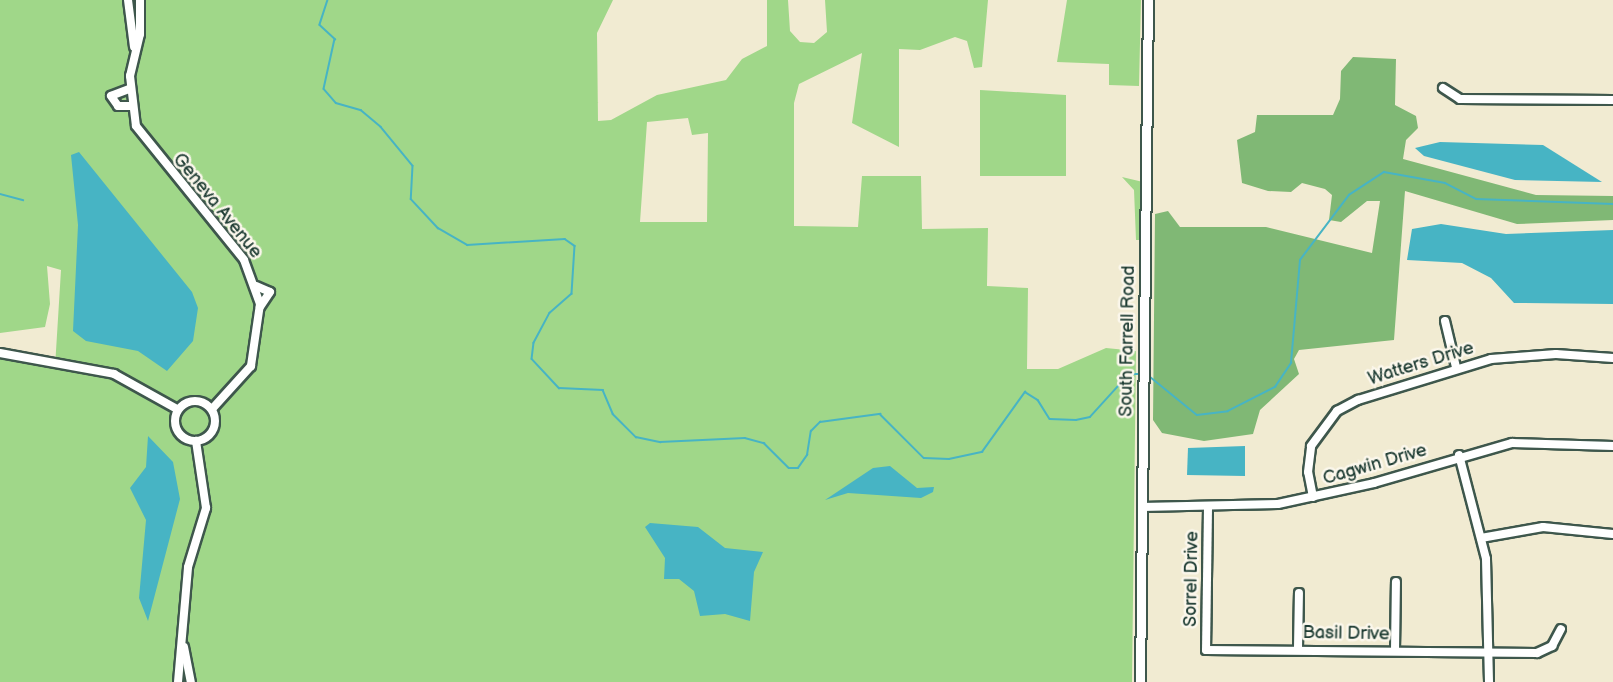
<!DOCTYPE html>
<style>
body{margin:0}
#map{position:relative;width:1613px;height:682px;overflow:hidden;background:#f1ebd2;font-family:"Balsamiq Sans",sans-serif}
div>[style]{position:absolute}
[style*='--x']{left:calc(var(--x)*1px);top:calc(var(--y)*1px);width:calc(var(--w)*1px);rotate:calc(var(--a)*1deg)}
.green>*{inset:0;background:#a0d789}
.forest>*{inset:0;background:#80b875}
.water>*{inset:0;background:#47b4c4}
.stream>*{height:1.5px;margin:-0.75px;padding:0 0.75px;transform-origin:0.75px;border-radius:0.75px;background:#47b4c4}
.roads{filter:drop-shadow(2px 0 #3e574c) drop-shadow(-2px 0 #3e574c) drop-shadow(0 2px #3e574c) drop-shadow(0 -2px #3e574c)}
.minor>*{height:8px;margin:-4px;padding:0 4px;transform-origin:4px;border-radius:4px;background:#fff}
.minor>.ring{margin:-4px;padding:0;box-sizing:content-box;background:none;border:8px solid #fff;border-radius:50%}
.tertiary>*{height:9px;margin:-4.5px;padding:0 4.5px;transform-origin:4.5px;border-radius:4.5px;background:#fff}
span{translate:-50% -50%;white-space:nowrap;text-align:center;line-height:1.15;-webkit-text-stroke:5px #fbf7ec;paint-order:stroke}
.street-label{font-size:18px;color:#1f3d34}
</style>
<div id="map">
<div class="green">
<div style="clip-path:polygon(evenodd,0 0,613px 0,597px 33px,598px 121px,611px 120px,657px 95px,726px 80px,742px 59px,767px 46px,767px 0,788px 0,790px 31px,800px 42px,814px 43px,827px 32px,825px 0,988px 0,982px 67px,974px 68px,967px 41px,955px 37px,920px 50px,899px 49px,899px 147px,852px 123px,862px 53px,799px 84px,794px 103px,794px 226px,858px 227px,862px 176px,921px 176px,922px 229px,988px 228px,987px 286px,1028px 288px,1027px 369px,1058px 369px,1106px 348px,1136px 351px,1132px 682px,0 682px,0 359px,55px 367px,61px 270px,47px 266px,50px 304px,45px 327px,0 333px,0 0,688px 118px,692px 135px,708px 133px,707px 222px,640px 222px,647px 122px,688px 118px)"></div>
<div style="clip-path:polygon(1067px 0,1141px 0,1139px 86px,1109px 85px,1109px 64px,1057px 62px)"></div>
<div style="clip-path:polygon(980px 90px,1066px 95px,1066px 176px,980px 176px)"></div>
<div style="clip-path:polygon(1122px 177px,1143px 182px,1142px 240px,1136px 240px,1134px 190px)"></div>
</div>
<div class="forest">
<div style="clip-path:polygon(1353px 57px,1396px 59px,1395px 105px,1416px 116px,1418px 128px,1406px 140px,1403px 159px,1536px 195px,1613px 196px,1613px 220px,1517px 224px,1405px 191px,1394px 340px,1299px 350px,1294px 359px,1299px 374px,1260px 410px,1253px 434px,1204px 441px,1162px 433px,1153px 420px,1155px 214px,1168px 211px,1180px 227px,1266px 227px,1372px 253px,1380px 201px,1367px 201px,1341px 222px,1329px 220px,1332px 195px,1325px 189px,1302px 183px,1291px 192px,1268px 191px,1242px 183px,1237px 140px,1255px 132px,1257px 115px,1333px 115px,1340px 99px,1341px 71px)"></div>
</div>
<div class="water">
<div style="clip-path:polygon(1440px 142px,1543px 145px,1602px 182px,1515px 180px,1424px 156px,1415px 148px)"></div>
<div style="clip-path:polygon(79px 152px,192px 292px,198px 308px,193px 341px,167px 371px,138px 351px,86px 341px,73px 331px,78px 225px,71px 155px)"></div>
<div style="clip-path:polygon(1441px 224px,1506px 234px,1613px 230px,1613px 304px,1514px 303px,1491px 278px,1462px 263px,1407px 260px,1412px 229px)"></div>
<div style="clip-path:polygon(148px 436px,173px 462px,180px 499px,148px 621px,139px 598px,146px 520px,130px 488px,146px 467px)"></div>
<div style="clip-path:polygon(1245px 446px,1245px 476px,1187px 475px,1188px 448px)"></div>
<div style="clip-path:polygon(890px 466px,917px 488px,934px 487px,933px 492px,921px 498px,848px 493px,825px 500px,873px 468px)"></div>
<div style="clip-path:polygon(650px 523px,698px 527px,725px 548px,763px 552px,754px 572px,750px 621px,725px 614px,700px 616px,694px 591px,679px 579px,664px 579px,665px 558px,645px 527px)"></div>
</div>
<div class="stream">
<div style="--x:328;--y:0;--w:26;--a:108"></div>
<div style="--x:320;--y:25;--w:21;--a:43"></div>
<div style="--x:335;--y:39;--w:51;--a:102.4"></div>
<div style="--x:324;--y:89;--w:18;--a:49"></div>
<div style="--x:336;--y:103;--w:26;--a:16"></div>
<div style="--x:361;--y:110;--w:26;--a:40"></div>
<div style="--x:381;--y:127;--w:50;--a:50.6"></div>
<div style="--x:413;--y:166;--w:33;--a:93"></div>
<div style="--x:411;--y:199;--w:40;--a:47"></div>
<div style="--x:438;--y:228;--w:34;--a:30"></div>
<div style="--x:467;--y:245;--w:98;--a:-3.5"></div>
<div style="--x:565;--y:239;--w:12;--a:35"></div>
<div style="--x:575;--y:246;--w:48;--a:93.6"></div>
<div style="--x:572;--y:294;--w:29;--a:139"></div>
<div style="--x:550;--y:313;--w:34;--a:118"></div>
<div style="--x:534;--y:343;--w:16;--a:97"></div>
<div style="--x:532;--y:359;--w:40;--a:47"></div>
<div style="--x:559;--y:388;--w:44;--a:2.6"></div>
<div style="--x:603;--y:390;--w:26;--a:67"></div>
<div style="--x:613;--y:414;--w:33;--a:45"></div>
<div style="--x:636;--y:437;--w:25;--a:12"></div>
<div style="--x:660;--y:442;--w:85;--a:-2.7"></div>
<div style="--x:745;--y:438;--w:20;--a:15"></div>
<div style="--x:764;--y:443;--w:35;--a:45"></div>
<div style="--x:789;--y:468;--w:9;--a:0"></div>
<div style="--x:798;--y:468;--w:16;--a:-55"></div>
<div style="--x:807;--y:455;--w:24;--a:-81"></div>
<div style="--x:811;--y:431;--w:13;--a:-45"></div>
<div style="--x:820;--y:422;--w:61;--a:-7.6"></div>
<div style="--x:880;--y:414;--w:62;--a:45"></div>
<div style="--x:924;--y:458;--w:25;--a:2"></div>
<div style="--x:949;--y:459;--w:34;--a:-12"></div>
<div style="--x:982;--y:452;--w:74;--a:-54.4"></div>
<div style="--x:1025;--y:392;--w:15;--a:32"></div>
<div style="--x:1038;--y:400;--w:22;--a:58"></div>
<div style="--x:1050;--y:419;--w:26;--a:2"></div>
<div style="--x:1076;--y:420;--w:14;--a:-12"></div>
<div style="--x:1090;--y:417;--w:58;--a:-47.8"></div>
<div style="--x:1129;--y:374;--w:11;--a:0"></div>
<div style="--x:0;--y:194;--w:24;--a:15"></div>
<div style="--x:1148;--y:375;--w:63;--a:39.2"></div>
<div style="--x:1197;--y:415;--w:31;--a:-7"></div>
<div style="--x:1228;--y:411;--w:53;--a:-27.1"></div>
<div style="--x:1275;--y:387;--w:29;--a:-56"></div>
<div style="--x:1291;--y:363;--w:103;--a:-85"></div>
<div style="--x:1300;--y:260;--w:81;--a:-53"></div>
<div style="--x:1349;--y:195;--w:42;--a:-33.3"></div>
<div style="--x:1384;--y:172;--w:62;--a:10.2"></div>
<div style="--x:1445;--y:183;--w:35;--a:27"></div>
<div style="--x:1476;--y:199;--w:137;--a:2.1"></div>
</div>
<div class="roads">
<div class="minor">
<div style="--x:128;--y:0;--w:47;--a:82.7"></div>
<div style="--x:140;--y:0;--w:34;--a:90"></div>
<div style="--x:140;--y:34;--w:43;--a:103.4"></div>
<div style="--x:130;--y:76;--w:50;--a:83.2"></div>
<div style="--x:136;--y:126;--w:172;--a:51.1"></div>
<div style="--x:244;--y:260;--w:47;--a:70"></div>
<div style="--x:260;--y:304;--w:63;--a:98.3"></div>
<div style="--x:251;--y:366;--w:58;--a:132.2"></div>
<div style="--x:1443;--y:88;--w:20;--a:33"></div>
<div style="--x:1460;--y:99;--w:153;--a:0.4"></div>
<div style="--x:129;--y:89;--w:19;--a:159"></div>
<div style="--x:111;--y:96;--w:12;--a:55"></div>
<div style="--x:118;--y:106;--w:13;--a:0"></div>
<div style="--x:256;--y:286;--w:15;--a:23"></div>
<div style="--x:270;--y:292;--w:18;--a:124"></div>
<div style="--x:1445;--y:321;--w:47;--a:76.6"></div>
<div style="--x:0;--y:353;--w:116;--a:10.4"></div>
<div style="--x:114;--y:374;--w:72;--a:29.1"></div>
<div class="ring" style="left:175px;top:401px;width:32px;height:32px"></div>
<div style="--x:1459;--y:455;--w:107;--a:75.4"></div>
<div style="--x:1486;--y:559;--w:123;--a:88.6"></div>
<div style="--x:1313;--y:497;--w:25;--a:-101"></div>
<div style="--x:1308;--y:472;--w:26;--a:-83"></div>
<div style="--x:1311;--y:446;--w:44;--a:-53.4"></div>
<div style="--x:1337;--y:411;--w:24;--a:-28"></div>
<div style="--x:1358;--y:400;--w:139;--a:-17.1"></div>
<div style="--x:1491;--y:359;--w:65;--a:-4.4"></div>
<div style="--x:1556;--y:354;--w:57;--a:4"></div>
<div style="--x:1142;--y:507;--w:136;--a:-1.3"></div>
<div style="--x:1278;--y:504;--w:98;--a:-12.3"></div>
<div style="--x:1374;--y:483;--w:144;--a:-16.2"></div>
<div style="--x:1512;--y:443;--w:101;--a:1.7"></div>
<div style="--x:1208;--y:508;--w:142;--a:90.8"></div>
<div style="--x:1206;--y:650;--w:331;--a:0.5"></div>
<div style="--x:1537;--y:653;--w:17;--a:-25"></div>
<div style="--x:1552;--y:646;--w:19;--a:-62"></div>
<div style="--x:1481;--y:538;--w:63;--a:-10.1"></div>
<div style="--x:1543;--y:527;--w:70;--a:5.7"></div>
<div style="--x:184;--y:647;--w:36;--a:79"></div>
<div style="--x:1298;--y:648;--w:55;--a:-89"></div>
<div style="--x:1395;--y:650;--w:68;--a:-89.2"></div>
<div style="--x:178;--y:682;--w:115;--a:-85"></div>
<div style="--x:188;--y:567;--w:62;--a:-73"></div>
<div style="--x:206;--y:508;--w:68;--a:-98.5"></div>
</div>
<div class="tertiary">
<div style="--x:1140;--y:682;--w:682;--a:-89.33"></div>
</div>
</div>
<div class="street-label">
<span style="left:217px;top:206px;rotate:51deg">Geneva Avenue</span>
<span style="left:1128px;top:341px;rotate:-89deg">South Farrell Road</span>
<span style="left:1421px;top:364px;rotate:-17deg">Watters Drive</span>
<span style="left:1375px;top:465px;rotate:-16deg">Cagwin Drive</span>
<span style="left:1192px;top:579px;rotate:-89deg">Sorrel Drive</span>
<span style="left:1346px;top:634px;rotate:1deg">Basil Drive</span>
</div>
</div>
